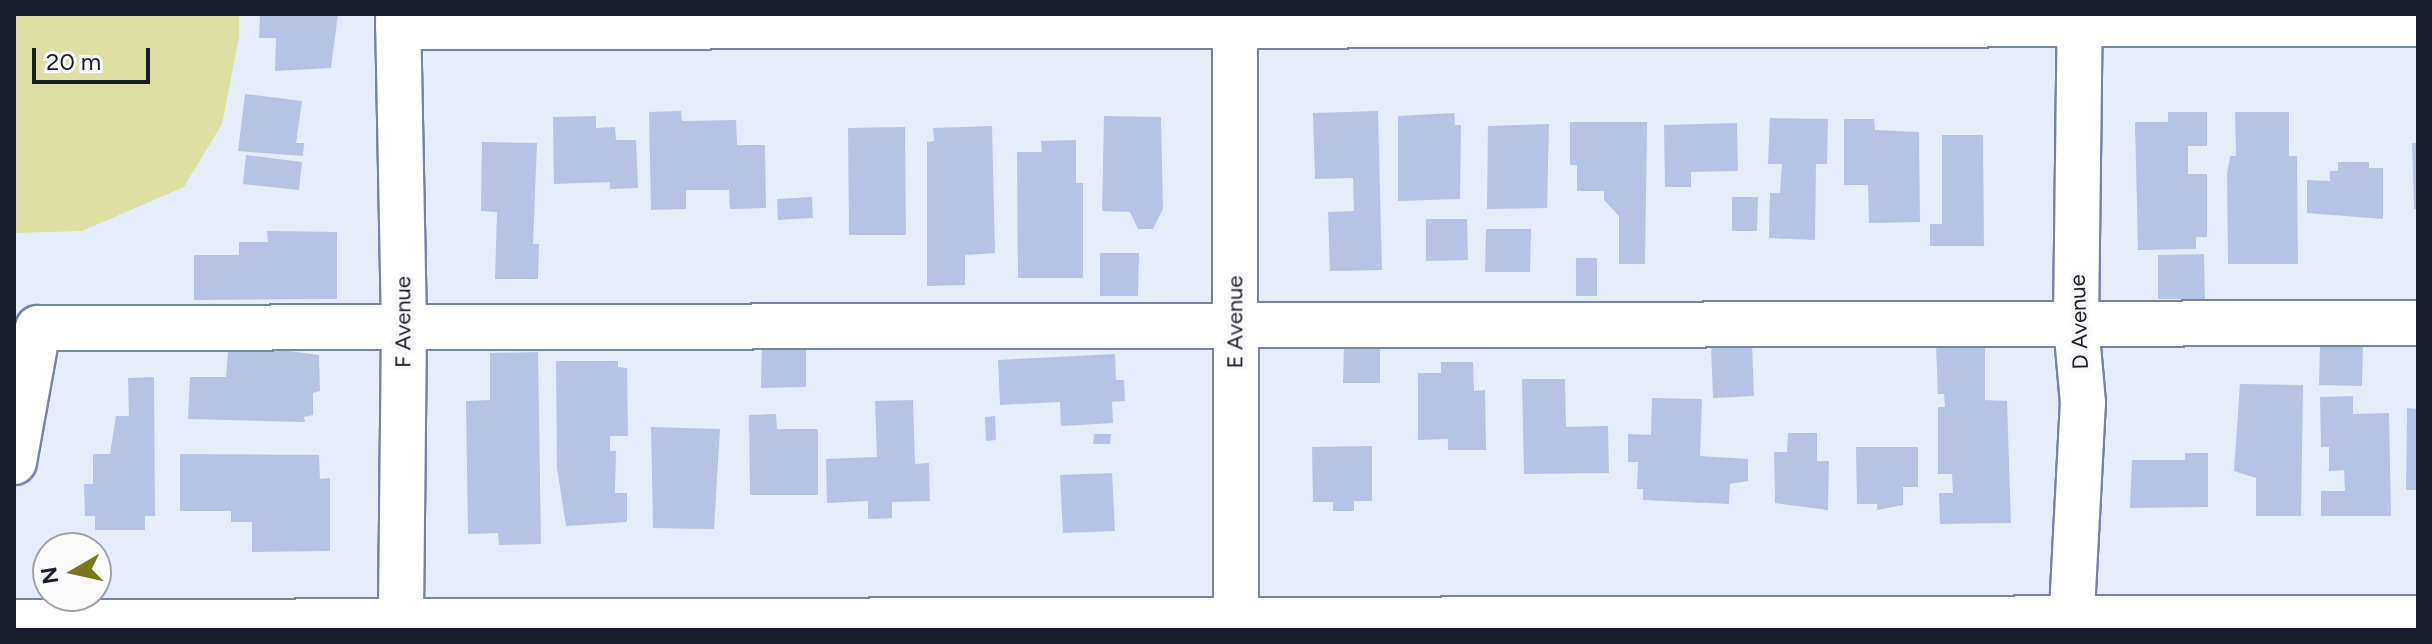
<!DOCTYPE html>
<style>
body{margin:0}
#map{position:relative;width:2432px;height:644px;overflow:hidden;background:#e7ecfa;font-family:Figtree,sans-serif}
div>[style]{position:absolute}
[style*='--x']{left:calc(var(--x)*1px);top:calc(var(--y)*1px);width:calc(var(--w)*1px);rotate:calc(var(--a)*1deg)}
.green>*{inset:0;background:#dedfa3}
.building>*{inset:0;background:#b6c3e4}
.roads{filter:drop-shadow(2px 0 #7783a1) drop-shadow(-2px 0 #7783a1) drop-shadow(0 2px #7783a1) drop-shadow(0 -2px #7783a1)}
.minor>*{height:44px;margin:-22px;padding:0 22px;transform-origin:22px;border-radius:22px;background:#fff}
span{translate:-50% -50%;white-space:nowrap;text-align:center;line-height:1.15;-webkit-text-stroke:8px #fafafa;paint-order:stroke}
.street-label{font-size:22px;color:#191e2a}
.frame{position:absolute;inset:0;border:16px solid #191e2a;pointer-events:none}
.north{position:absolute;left:32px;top:532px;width:80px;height:80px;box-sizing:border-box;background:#fafafa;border:2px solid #a0a2a7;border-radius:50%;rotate:261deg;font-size:22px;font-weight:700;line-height:32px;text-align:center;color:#191e2a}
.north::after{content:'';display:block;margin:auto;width:28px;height:36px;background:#79771d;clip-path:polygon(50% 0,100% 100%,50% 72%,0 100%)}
.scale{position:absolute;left:32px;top:48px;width:118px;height:36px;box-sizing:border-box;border:4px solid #191e2a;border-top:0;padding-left:10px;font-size:24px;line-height:28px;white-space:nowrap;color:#191e2a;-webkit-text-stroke:6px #fafafa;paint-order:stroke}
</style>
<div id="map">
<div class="green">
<div style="clip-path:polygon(14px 14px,239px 14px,239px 37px,222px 124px,184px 187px,82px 231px,14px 233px)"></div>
</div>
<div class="building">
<div style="clip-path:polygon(260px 14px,338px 14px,331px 68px,275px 71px,276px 38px,259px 38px)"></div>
<div style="clip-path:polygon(245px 94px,302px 101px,296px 143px,304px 143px,303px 156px,238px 151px)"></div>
<div style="clip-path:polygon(681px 111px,682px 121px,736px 120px,737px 145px,765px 145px,766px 208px,730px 209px,729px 190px,686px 190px,686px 209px,651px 210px,649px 112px)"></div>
<div style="clip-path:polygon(1378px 111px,1382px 270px,1330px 271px,1328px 212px,1354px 211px,1353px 178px,1315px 179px,1313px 113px)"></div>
<div style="clip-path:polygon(2168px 112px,2207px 112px,2207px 146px,2188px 146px,2188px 174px,2207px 174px,2207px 237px,2196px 237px,2196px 249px,2138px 250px,2135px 122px,2168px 122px)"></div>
<div style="clip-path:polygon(2235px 112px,2289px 112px,2289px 156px,2297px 156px,2298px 264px,2228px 264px,2227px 174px,2230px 156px,2236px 156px)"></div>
<div style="clip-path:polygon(1454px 113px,1455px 125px,1461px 125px,1460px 199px,1398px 201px,1398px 116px)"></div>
<div style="clip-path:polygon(596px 116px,596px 128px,615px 127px,616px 140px,636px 140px,638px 188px,610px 189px,610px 182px,554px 184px,553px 117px)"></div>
<div style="clip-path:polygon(1104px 116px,1161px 117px,1163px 209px,1153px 229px,1138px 229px,1130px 212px,1102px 211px)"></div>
<div style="clip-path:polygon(1770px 118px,1828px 119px,1827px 164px,1816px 164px,1815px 240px,1769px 238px,1770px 193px,1780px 193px,1782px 164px,1768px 164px)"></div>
<div style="clip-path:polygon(1844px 119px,1874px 119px,1875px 130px,1919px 132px,1920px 222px,1869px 223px,1868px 185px,1844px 185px)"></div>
<div style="clip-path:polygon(1570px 122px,1647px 122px,1645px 264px,1619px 264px,1619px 216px,1604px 200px,1604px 191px,1577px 191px,1577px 165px,1570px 165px)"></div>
<div style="clip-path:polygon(1737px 123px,1738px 171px,1691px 172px,1691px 187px,1665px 187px,1664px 125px)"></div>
<div style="clip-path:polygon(1549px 124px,1547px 208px,1487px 209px,1488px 126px)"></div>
<div style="clip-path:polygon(992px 126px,995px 253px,965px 255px,965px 285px,927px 286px,927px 142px,934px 141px,933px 128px)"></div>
<div style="clip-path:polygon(905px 127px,906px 235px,849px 235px,848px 128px)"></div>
<div style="clip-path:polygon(1942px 135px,1983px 135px,1984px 246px,1930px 246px,1930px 224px,1942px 224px)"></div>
<div style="clip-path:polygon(1076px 140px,1076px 183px,1083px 183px,1083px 278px,1018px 278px,1017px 152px,1042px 152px,1041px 141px)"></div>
<div style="clip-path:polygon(482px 142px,537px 143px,533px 244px,539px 244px,538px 279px,495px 279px,497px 212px,481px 211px)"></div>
<div style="clip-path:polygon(2412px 143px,2418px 143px,2418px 209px,2414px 209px)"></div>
<div style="clip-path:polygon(246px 155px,302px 162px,299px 190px,243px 184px)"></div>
<div style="clip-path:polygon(2338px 162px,2369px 162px,2369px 168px,2383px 168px,2383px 219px,2307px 213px,2307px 180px,2330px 181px,2330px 171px,2338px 171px)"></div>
<div style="clip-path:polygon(812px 197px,813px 218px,778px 220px,777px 199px)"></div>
<div style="clip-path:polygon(1732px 197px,1758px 197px,1757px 231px,1732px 231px)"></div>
<div style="clip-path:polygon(1426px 219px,1467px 219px,1468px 260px,1426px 261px)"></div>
<div style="clip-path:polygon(1486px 229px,1531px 229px,1530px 272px,1485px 272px)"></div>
<div style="clip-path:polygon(267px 231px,337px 232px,337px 299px,194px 300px,194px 255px,239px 255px,239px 242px,268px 242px)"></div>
<div style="clip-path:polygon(1100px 253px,1139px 253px,1138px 296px,1100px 296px)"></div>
<div style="clip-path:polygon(2204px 254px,2205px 299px,2158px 299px,2158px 255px)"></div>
<div style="clip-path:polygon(1576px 258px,1597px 258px,1597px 296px,1576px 296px)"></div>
<div style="clip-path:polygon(806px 345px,806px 387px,761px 388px,762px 346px)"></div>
<div style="clip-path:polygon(1344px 345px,1380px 346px,1380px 383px,1343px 383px)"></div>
<div style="clip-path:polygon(1752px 345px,1754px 396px,1713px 398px,1711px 347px)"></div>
<div style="clip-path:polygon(2320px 345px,2363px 346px,2362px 386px,2319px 385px)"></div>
<div style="clip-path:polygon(289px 346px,289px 351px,319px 355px,320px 391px,313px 393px,313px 415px,304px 417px,305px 422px,188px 419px,190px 377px,226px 377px,228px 352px)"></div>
<div style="clip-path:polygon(1936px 346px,1985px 347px,1985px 400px,2007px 401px,2011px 523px,1940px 524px,1939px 493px,1953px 493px,1952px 474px,1938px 474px,1938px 407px,1945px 407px,1944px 394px,1938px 394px)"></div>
<div style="clip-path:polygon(538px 352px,541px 544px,499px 545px,498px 533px,468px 534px,466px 401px,490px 400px,490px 353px)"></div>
<div style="clip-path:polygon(1115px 354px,1116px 380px,1124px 380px,1125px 401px,1112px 402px,1113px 423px,1061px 426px,1060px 402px,1000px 405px,998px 360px)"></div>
<div style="clip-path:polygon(556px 361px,618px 361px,618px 367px,627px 368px,628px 436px,610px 436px,610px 451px,616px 451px,615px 493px,627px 493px,627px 522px,566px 526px,557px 468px)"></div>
<div style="clip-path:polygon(1441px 362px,1473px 362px,1474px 391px,1485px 390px,1486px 450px,1448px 450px,1448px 439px,1418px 440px,1418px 373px,1441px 373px)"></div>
<div style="clip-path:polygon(154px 377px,155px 516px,145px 516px,145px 530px,95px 530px,95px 516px,85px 516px,84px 484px,93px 484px,93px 454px,110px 454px,116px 416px,129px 416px,128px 378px)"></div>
<div style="clip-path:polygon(1522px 379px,1565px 379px,1566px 427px,1608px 426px,1609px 473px,1524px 474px)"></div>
<div style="clip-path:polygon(2240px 384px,2303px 385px,2301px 516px,2256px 516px,2256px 478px,2234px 471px)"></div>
<div style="clip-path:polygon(2353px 396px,2353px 414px,2389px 413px,2391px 516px,2321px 516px,2321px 491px,2345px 491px,2344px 470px,2329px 471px,2329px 447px,2321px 447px,2320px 397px)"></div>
<div style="clip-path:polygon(1652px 398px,1702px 399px,1700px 456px,1748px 459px,1748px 481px,1730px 484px,1729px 504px,1643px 500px,1643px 489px,1637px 489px,1638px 462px,1628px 462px,1628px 434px,1651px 435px)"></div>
<div style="clip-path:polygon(913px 400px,915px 464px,929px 463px,930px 501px,892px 502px,892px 518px,868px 519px,868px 501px,827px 503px,826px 459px,877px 457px,875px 401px)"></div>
<div style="clip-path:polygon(2407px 408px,2418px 409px,2418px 490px,2406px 490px)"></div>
<div style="clip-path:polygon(776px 414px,777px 429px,818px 429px,818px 495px,750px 495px,749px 415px)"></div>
<div style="clip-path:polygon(995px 416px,996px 440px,986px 441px,985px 417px)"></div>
<div style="clip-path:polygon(651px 427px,720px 429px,714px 529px,653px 528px)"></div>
<div style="clip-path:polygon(1788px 433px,1817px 433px,1817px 461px,1829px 461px,1828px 510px,1775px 503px,1774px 452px,1787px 452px)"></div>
<div style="clip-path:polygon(1094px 434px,1111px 434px,1110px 444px,1093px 444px)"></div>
<div style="clip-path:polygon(1372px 446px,1372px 501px,1354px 501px,1354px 511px,1333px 511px,1333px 502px,1313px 502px,1312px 447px)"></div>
<div style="clip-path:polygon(1856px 447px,1918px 447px,1918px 487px,1903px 487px,1903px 505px,1877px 510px,1877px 504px,1857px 504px)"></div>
<div style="clip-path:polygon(2185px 453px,2208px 453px,2208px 507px,2130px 508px,2132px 460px,2185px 460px)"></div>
<div style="clip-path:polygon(180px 454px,319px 455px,320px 479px,330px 478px,330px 551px,252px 552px,252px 522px,231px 522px,231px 511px,180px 511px)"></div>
<div style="clip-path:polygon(1112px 473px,1115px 531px,1063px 533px,1060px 475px)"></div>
</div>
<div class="roads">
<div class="minor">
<div style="--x:398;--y:14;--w:313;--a:88.9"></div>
<div style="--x:404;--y:327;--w:303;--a:90.6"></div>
<div style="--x:1235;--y:14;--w:616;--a:89.91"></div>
<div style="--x:398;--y:27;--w:2020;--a:-0.09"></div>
<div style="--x:14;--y:462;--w:136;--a:-79.8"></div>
<div style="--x:38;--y:328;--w:2380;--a:-0.12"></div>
<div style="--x:14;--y:622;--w:2404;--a:-0.1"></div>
<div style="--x:2071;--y:630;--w:227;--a:-87"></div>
<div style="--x:2083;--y:403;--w:79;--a:-95.1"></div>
<div style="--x:2076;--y:324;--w:310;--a:-89.3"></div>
</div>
</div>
<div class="street-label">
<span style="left:403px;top:322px;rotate:-90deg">F Avenue</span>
<span style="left:1235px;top:322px;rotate:-90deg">E Avenue</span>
<span style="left:2079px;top:322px;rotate:-92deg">D Avenue</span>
</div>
<div class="frame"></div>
<div class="north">N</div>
<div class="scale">20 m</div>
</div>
